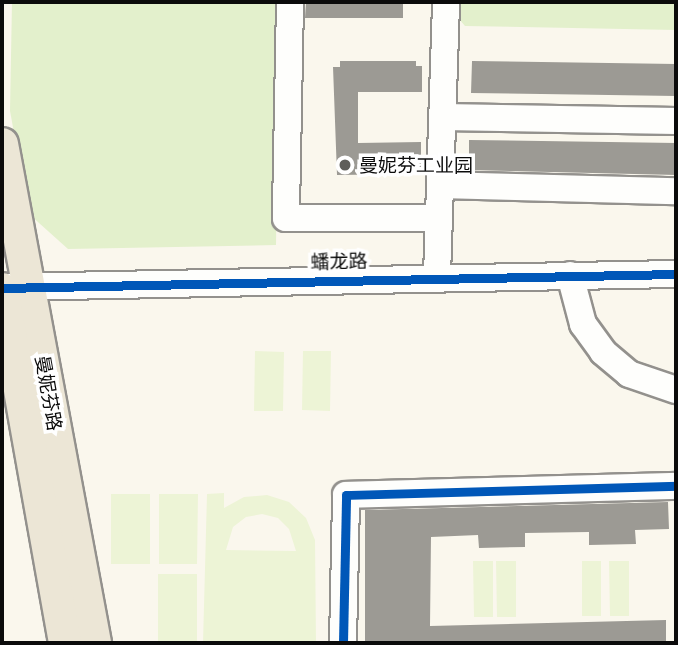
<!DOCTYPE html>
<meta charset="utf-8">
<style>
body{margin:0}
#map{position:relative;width:678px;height:645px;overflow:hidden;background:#faf7ed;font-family:Literata,"Noto Sans SC",serif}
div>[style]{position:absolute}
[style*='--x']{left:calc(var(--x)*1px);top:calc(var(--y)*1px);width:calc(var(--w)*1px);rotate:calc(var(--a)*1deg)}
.green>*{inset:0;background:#e3f0cc}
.pitch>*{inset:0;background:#edf4d6}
.building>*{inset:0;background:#9c9a94}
.roads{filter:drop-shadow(2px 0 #93918d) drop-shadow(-2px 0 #93918d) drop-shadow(0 2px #93918d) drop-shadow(0 -2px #93918d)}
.minor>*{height:26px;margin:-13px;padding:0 13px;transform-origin:13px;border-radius:13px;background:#fefefc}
.major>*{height:32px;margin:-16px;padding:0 16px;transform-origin:16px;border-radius:16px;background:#ece6d6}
.cycleway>*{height:9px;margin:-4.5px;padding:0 4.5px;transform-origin:4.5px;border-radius:4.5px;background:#0057b8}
.dots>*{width:19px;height:19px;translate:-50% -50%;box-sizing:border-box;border:4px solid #fff;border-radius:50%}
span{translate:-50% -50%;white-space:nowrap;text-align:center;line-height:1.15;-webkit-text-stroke:7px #fff;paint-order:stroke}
.poi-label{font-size:19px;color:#0b0b0b}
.left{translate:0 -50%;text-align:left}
.street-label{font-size:19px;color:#0b0b0b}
.frame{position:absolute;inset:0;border:4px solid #0b0b0b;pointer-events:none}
</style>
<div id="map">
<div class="green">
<div style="clip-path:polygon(12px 2px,279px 2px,276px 245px,68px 249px,29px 214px,10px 111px)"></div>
<div style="clip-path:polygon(459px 2px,676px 2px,676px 30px,465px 26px,459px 19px)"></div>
</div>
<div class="pitch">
<div style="clip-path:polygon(255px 351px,284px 352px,283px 411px,254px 411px)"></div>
<div style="clip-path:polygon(303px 351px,331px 351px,330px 411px,302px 410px)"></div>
<div style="clip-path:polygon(evenodd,224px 493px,224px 508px,244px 497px,267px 495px,289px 502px,306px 518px,315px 540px,316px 643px,203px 643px,207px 494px,224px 493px,262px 514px,278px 518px,289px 529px,296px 551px,226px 550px,233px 527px,246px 517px,262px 514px)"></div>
<div style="clip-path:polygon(111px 494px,150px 494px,150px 564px,111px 564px)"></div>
<div style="clip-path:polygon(159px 494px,198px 494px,197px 564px,159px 564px)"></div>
<div style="clip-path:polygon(473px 561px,493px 561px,493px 617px,474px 617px)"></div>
<div style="clip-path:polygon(496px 561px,516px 561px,516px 617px,497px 617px)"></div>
<div style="clip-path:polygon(582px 561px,601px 561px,601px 616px,582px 616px)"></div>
<div style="clip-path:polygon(609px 561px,629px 561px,629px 616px,610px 616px)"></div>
<div style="clip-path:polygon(158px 574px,197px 574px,197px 643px,158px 643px)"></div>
</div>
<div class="building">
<div style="clip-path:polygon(306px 2px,403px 2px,403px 18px,305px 18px)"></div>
<div style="clip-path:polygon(340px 61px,416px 61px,416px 66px,422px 66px,422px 92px,358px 92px,358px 143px,421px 142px,421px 169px,411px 169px,411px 174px,337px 175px,333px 67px,340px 67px)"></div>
<div style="clip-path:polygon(472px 61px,676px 64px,676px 96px,471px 93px)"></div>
<div style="clip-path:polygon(469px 140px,676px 143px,676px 175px,469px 170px)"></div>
<div style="clip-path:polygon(668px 502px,669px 529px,635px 530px,636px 544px,589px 545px,589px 532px,525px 533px,525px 547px,479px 548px,478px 535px,431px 537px,430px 626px,666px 620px,666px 643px,365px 643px,365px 510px)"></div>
</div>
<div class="roads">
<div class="minor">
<div style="--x:290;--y:2;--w:216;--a:91.1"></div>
<div style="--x:286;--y:218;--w:153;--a:0"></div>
<div style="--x:443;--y:117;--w:233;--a:1"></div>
<div style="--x:440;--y:185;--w:236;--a:1.5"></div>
<div style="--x:570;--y:275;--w:51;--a:75.1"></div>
<div style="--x:583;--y:324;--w:34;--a:54"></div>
<div style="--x:603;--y:352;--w:34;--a:40"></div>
<div style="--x:629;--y:374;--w:50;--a:18.8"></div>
<div style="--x:437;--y:276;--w:274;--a:-88.1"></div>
<div style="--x:10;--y:287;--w:666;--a:-1.12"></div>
<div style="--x:343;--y:643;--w:148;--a:-88.8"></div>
<div style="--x:346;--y:495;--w:330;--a:-1.6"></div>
</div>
<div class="major">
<div style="--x:2;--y:144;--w:508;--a:79.44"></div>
<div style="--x:2;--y:289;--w:360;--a:79.9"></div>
</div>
</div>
<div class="cycleway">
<div style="--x:2;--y:288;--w:674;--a:-1.19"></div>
<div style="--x:343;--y:643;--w:148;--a:-88.8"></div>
<div style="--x:346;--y:495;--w:330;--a:-1.6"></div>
</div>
<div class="dots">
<div style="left:345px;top:165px;background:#5f5e5a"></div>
</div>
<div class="poi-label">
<span class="left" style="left:359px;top:165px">曼妮芬工业园</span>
</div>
<div class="street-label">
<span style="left:339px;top:261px;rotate:-1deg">蟠龙路</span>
<span style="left:49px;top:393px;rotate:80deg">曼妮芬路</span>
</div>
<div class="frame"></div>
</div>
